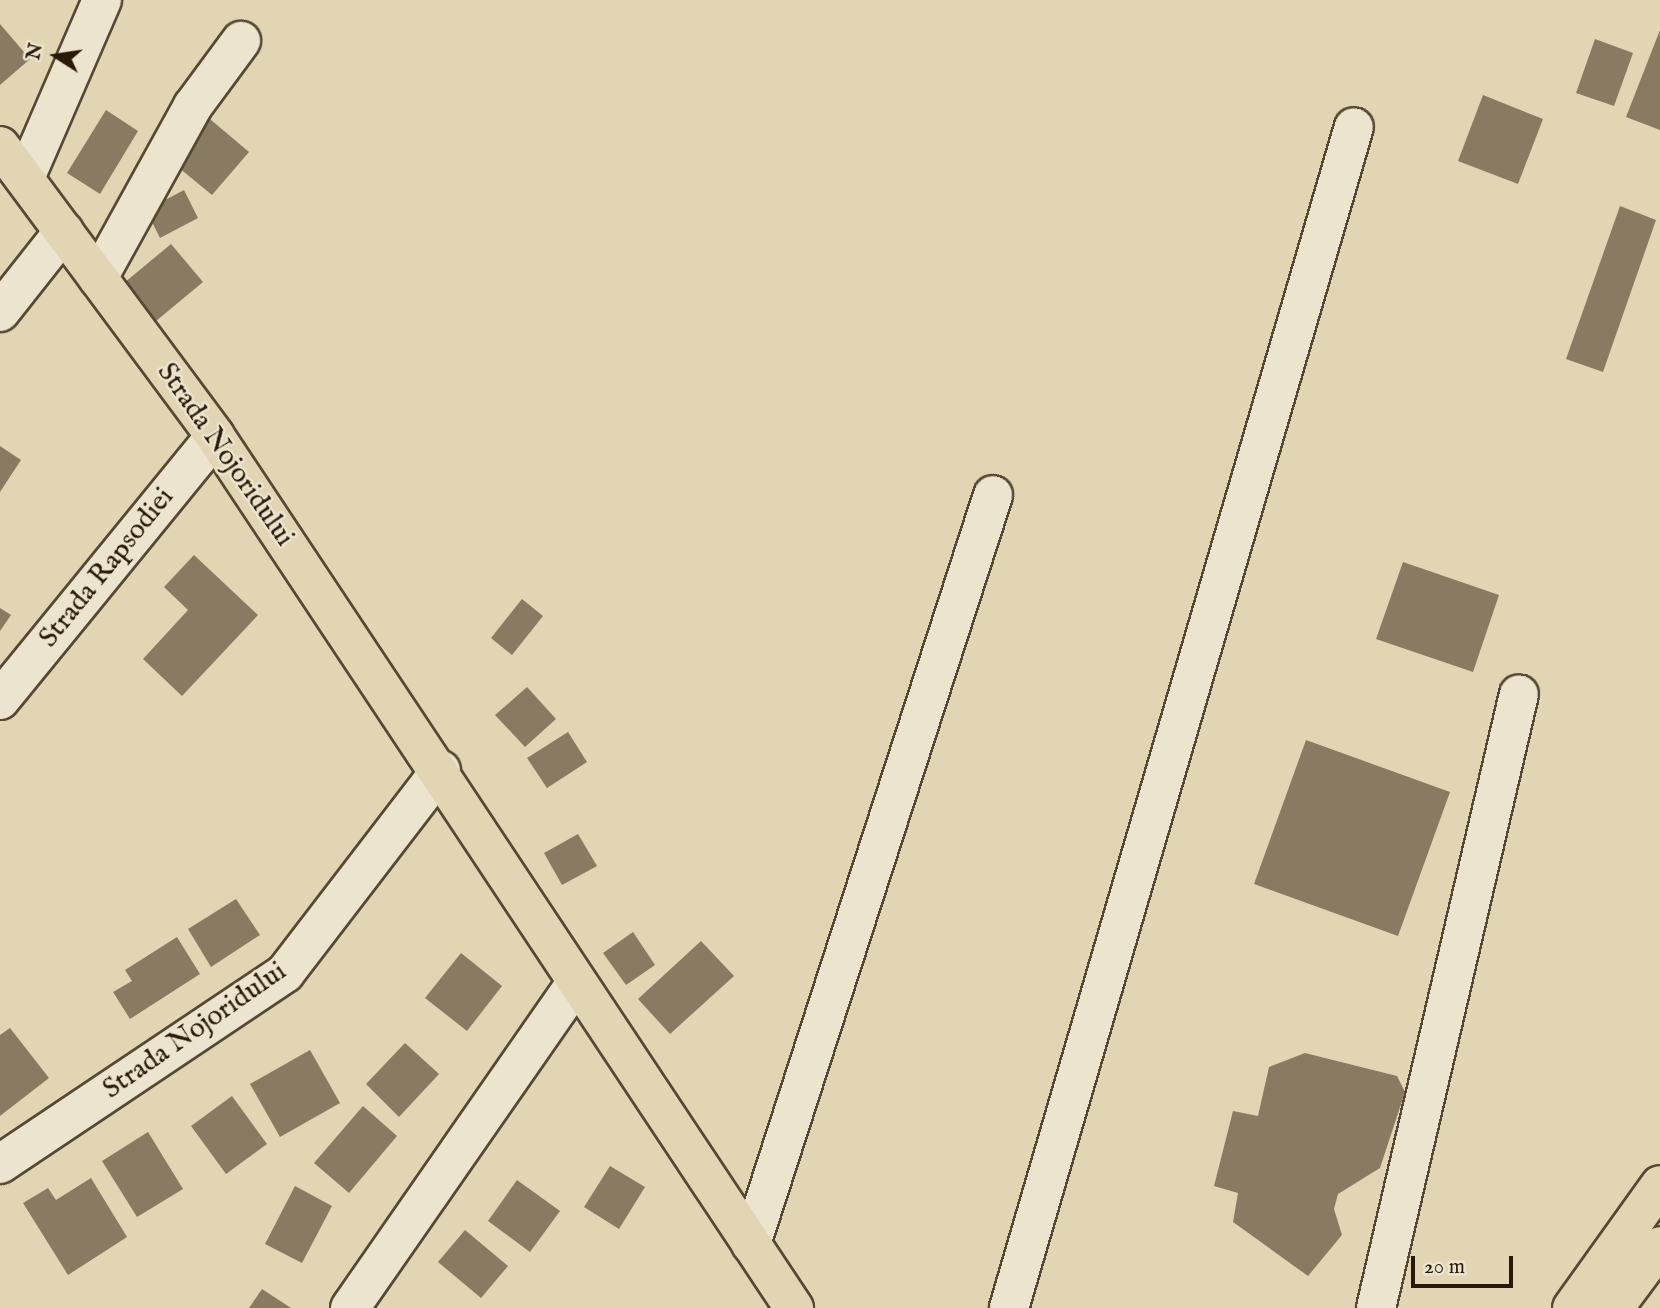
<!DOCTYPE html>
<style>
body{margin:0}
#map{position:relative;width:1660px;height:1308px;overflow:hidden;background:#e1d5b4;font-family:"IM FELL English",serif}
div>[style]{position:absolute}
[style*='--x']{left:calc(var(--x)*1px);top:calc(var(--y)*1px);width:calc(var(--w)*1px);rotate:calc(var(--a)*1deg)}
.building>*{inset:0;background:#887b61}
.roads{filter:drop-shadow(2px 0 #564833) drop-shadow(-2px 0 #564833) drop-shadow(0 2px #564833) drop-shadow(0 -2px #564833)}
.minor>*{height:38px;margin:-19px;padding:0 19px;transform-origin:19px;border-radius:19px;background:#ece4ce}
.major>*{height:38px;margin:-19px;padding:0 19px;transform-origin:19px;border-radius:19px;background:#e1d5b4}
.highway>*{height:38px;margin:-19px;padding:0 19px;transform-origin:19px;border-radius:19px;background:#e1d5b4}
span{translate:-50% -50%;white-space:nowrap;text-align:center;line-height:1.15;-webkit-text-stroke:5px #ece4ce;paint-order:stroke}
.street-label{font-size:28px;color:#281908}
.north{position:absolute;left:21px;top:21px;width:70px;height:70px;-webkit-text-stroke:5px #ece4ce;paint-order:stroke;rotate:282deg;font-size:19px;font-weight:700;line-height:28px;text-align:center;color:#281908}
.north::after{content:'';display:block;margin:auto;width:24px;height:32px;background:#281908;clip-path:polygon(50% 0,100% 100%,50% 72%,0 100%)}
.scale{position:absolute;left:1411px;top:1256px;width:102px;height:32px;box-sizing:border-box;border:4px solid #281908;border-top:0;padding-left:9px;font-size:21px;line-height:24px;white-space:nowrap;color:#281908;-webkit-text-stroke:5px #ece4ce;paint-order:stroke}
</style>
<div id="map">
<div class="building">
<div style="clip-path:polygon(0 24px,30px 59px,0 85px)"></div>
<div style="clip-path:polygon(1660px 30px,1660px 130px,1626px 117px)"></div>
<div style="clip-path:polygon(1595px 39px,1633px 53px,1614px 106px,1576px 93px)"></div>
<div style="clip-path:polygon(1483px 95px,1543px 119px,1518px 184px,1458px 161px)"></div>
<div style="clip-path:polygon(106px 110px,138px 131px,100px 194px,67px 173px)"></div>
<div style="clip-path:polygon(204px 114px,249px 152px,212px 195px,167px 158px)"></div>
<div style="clip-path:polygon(184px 190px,198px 218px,160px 238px,146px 210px)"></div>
<div style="clip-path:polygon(1620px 206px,1656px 220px,1603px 372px,1566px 359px)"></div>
<div style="clip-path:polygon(171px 244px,203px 282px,144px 331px,112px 293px)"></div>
<div style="clip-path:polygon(0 446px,21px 460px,0 492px)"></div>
<div style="clip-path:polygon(194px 555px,258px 615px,182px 696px,143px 659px,188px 610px,164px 587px)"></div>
<div style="clip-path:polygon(1403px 562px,1499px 595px,1473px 672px,1376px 639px)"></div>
<div style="clip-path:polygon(522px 599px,543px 616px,512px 655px,491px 638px)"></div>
<div style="clip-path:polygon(0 608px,11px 615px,0 631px)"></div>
<div style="clip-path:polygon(527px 687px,556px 719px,525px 747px,495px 715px)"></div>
<div style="clip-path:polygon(568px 732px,587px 762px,547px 788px,527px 758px)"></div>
<div style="clip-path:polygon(1306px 740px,1450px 792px,1398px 936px,1254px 884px)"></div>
<div style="clip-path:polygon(578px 834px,597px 866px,562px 885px,544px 853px)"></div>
<div style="clip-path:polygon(236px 899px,260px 935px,211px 967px,188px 929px)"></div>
<div style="clip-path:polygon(633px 932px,655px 965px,626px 985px,603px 953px)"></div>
<div style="clip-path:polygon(177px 937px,200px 974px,130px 1019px,113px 992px,132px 981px,125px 970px)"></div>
<div style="clip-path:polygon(701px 941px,734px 976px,670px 1034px,638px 999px)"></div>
<div style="clip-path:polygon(461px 953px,502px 986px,467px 1031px,425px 998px)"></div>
<div style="clip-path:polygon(10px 1028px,49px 1078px,0 1116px,0 1035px)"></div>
<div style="clip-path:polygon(405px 1043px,439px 1074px,399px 1117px,366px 1084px)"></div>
<div style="clip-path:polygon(310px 1050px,340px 1103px,280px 1137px,250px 1084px)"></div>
<div style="clip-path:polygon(1305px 1053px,1397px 1076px,1405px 1092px,1380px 1168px,1338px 1194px,1334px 1209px,1342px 1235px,1308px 1276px,1233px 1222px,1238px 1193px,1214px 1186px,1233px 1111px,1258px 1116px,1269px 1067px)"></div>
<div style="clip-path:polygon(232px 1096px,267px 1144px,226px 1174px,191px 1126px)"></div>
<div style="clip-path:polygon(363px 1106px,397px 1136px,349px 1193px,314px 1163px)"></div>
<div style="clip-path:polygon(148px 1132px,183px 1189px,137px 1217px,102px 1161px)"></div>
<div style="clip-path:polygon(610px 1166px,645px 1187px,619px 1229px,584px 1207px)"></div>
<div style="clip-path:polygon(91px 1178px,127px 1237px,68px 1275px,23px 1203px,48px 1188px,56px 1200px)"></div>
<div style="clip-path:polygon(517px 1180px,560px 1211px,530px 1252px,488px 1221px)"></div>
<div style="clip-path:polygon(295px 1186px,332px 1206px,302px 1263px,265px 1244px)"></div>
<div style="clip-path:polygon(465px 1230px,508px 1266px,481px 1298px,438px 1262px)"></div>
<div style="clip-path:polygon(262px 1289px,291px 1308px,249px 1308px)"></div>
</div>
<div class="roads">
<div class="minor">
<div style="--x:25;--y:178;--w:194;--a:-66.6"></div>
<div style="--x:98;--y:278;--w:196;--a:-61.1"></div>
<div style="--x:193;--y:106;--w:81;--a:-53.6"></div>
<div style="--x:0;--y:312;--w:103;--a:-51.7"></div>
<div style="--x:0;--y:700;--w:340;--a:-50.8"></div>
<div style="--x:0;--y:1164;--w:343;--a:-33.8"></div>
<div style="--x:285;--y:973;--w:256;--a:-52.5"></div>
<div style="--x:751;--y:1244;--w:787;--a:-72.09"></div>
<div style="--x:350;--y:1308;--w:396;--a:-55.2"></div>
<div style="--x:1009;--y:1308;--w:1230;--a:-73.72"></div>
<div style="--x:1376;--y:1308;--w:630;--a:-76.89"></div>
</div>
<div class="major">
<div style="--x:0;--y:146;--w:361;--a:53.4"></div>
<div style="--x:215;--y:436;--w:1047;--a:56.42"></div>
</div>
<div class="highway">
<div style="--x:1572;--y:1308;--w:151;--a:-54.4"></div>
<div style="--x:1614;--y:1308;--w:77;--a:-53.4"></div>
</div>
</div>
<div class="street-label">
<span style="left:225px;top:455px;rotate:55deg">Strada Nojoridului</span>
<span style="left:107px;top:568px;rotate:-51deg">Strada Rapsodiei</span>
<span style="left:195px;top:1031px;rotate:-35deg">Strada Nojoridului</span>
</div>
<div class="north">N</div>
<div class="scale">20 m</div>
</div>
